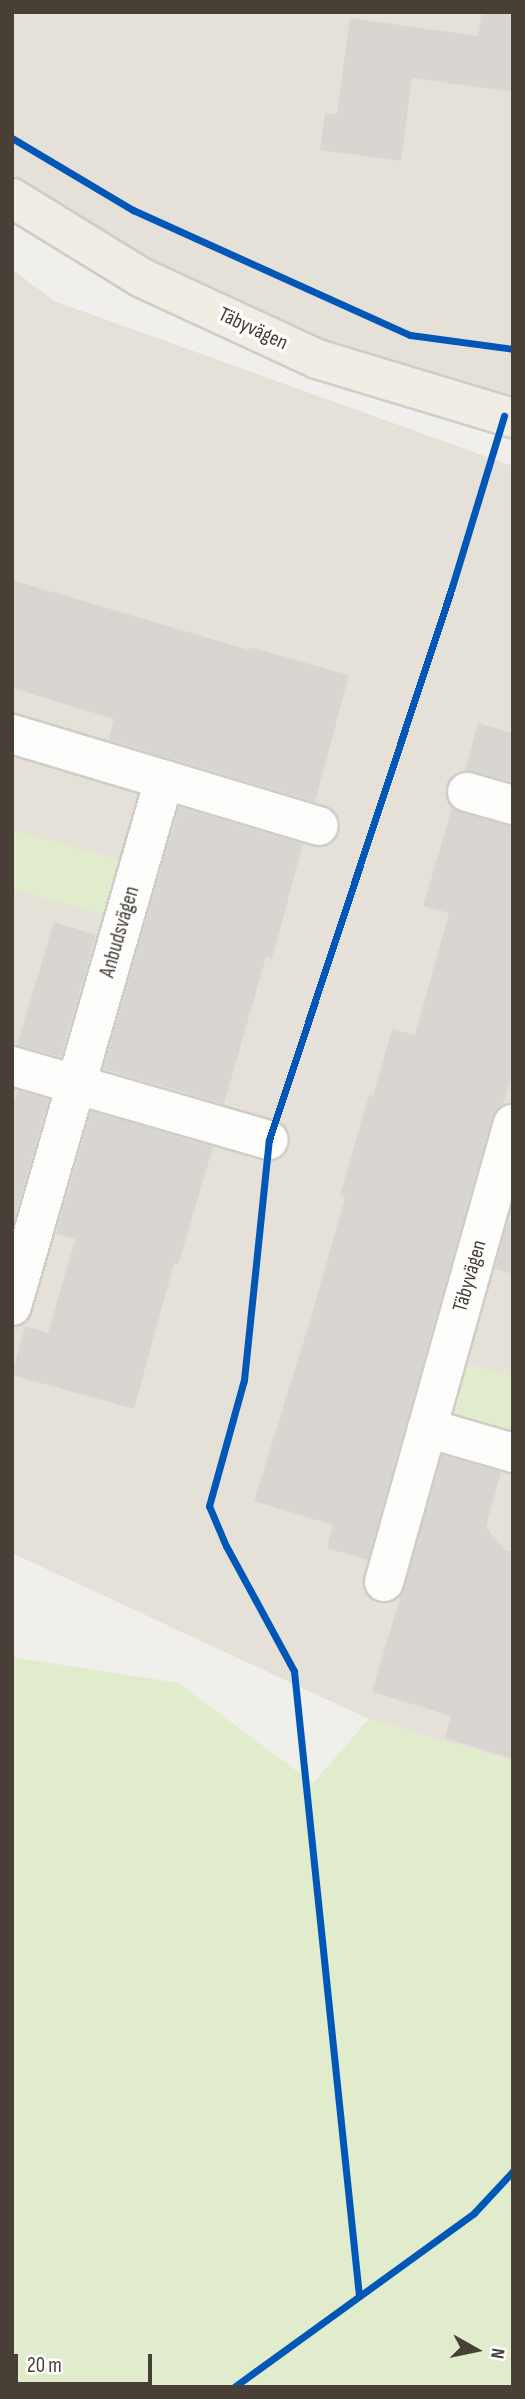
<!DOCTYPE html>
<meta charset="utf-8">
<style>
body{margin:0}
#map{position:relative;width:525px;height:2399px;overflow:hidden;background:#f1efeb;font-family:"Sofia Sans Condensed",sans-serif}
div>[style]{position:absolute}
[style*='--x']{left:calc(var(--x)*1px);top:calc(var(--y)*1px);width:calc(var(--w)*1px);rotate:calc(var(--a)*1deg)}
.residential>*{inset:0;background:#e5e1d8}
.green>*{inset:0;background:#e0eccb}
.building>*{inset:0;background:#d9d6d2}
.roads{filter:drop-shadow(2px 0 #cfcdc8) drop-shadow(-2px 0 #cfcdc8) drop-shadow(0 2px #cfcdc8) drop-shadow(0 -2px #cfcdc8)}
.minor>*{height:38px;margin:-19px;padding:0 19px;transform-origin:19px;border-radius:19px;background:#fdfdfc}
.major>*{height:38px;margin:-19px;padding:0 19px;transform-origin:19px;border-radius:19px;background:#f1ece4}
.cycleway>*{height:7px;margin:-3.5px;padding:0 3.5px;transform-origin:3.5px;border-radius:3.5px;background:#0057b8}
span{translate:-50% -50%;white-space:nowrap;text-align:center;line-height:1.15;-webkit-text-stroke:7px #fff;paint-order:stroke}
.street-label{font-size:21px;color:#484036}
.frame{position:absolute;inset:0;border:14px solid #484036;pointer-events:none}
.north{position:absolute;left:441px;top:2315px;width:70px;height:70px;-webkit-text-stroke:5px #fff;paint-order:stroke;rotate:99deg;font-size:19px;font-weight:700;line-height:28px;text-align:center;color:#484036}
.north::after{content:'';display:block;margin:auto;width:24px;height:32px;background:#484036;clip-path:polygon(50% 0,100% 100%,50% 72%,0 100%)}
.scale{position:absolute;left:14px;top:2354px;width:138px;height:32px;box-sizing:border-box;border:4px solid #484036;border-top:0;padding-left:9px;font-size:21px;line-height:24px;white-space:nowrap;color:#484036;-webkit-text-stroke:5px #fff;paint-order:stroke}
</style>
<div id="map">
<div class="residential">
<div style="clip-path:polygon(12px 12px,513px 12px,513px 396px,413px 380px,91px 231px,12px 174px)"></div>
<div style="clip-path:polygon(12px 269px,54px 301px,513px 466px,513px 1761px,369px 1719px,12px 1553px)"></div>
</div>
<div class="green">
<div style="clip-path:polygon(12px 830px,128px 862px,112px 917px,12px 889px)"></div>
<div style="clip-path:polygon(464px 1363px,513px 1376px,513px 1436px,449px 1418px)"></div>
<div style="clip-path:polygon(12px 1657px,179px 1683px,313px 1783px,369px 1719px,513px 1761px,513px 2387px,12px 2387px)"></div>
</div>
<div class="building">
<div style="clip-path:polygon(482px 12px,513px 12px,513px 92px,412px 78px,401px 161px,320px 150px,325px 113px,337px 114px,350px 18px,478px 36px)"></div>
<div style="clip-path:polygon(12px 580px,249px 650px,250px 647px,349px 675px,315px 802px,108px 740px,114px 719px,12px 688px)"></div>
<div style="clip-path:polygon(478px 723px,513px 733px,513px 782px,465px 771px)"></div>
<div style="clip-path:polygon(179px 807px,303px 844px,272px 959px,266px 957px,224px 1104px,103px 1069px)"></div>
<div style="clip-path:polygon(452px 808px,461px 813px,513px 826px,513px 1071px,503px 1105px,492px 1118px,368px 1560px,327px 1548px,333px 1525px,254px 1501px,310px 1321px,345px 1197px,340px 1195px,369px 1095px,373px 1096px,392px 1029px,415px 1035px,449px 913px,423px 906px)"></div>
<div style="clip-path:polygon(54px 922px,96px 935px,61px 1057px,17px 1045px)"></div>
<div style="clip-path:polygon(18px 1090px,49px 1099px,13px 1222px,12px 1109px)"></div>
<div style="clip-path:polygon(91px 1111px,213px 1147px,178px 1265px,174px 1263px,134px 1409px,12px 1375px,25px 1326px,48px 1333px,75px 1239px,56px 1234px)"></div>
<div style="clip-path:polygon(508px 1221px,513px 1222px,513px 1274px,495px 1269px)"></div>
<div style="clip-path:polygon(442px 1455px,501px 1472px,486px 1527px,505px 1550px,513px 1552px,513px 1759px,445px 1738px,451px 1716px,372px 1692px)"></div>
</div>
<div class="roads">
<div class="minor">
<div style="--x:12;--y:734;--w:320;--a:16.7"></div>
<div style="--x:467;--y:792;--w:48;--a:15.8"></div>
<div style="--x:12;--y:1066;--w:267;--a:16.1"></div>
<div style="--x:12;--y:1306;--w:548;--a:-73.88"></div>
<div style="--x:427;--y:1428;--w:90;--a:16.2"></div>
<div style="--x:384;--y:1582;--w:476;--a:-74.3"></div>
</div>
<div class="major">
<div style="--x:12;--y:198;--w:153;--a:31.6"></div>
<div style="--x:142;--y:278;--w:193;--a:24.8"></div>
<div style="--x:317;--y:359;--w:205;--a:16.8"></div>
</div>
</div>
<div class="cycleway">
<div style="--x:12;--y:138;--w:141;--a:30.8"></div>
<div style="--x:133;--y:210;--w:304;--a:24.3"></div>
<div style="--x:410;--y:335;--w:104;--a:7.7"></div>
<div style="--x:359;--y:2296;--w:628;--a:-95.94"></div>
<div style="--x:294;--y:1671;--w:142;--a:-118.5"></div>
<div style="--x:226;--y:1546;--w:43;--a:-113"></div>
<div style="--x:209;--y:1506;--w:131;--a:-74.5"></div>
<div style="--x:244;--y:1380;--w:241;--a:-84.1"></div>
<div style="--x:269;--y:1140;--w:582;--a:-71.69"></div>
<div style="--x:452;--y:587;--w:179;--a:-73.1"></div>
<div style="--x:234;--y:2387;--w:296;--a:-35.9"></div>
<div style="--x:474;--y:2213;--w:57;--a:-47.1"></div>
</div>
<div class="street-label">
<span style="left:253px;top:329px;rotate:25deg">Täbyvägen</span>
<span style="left:120px;top:932px;rotate:-74deg">Anbudsvägen</span>
<span style="left:470px;top:1276px;rotate:-74deg">Täbyvägen</span>
</div>
<div class="frame"></div>
<div class="north">N</div>
<div class="scale">20 m</div>
</div>
